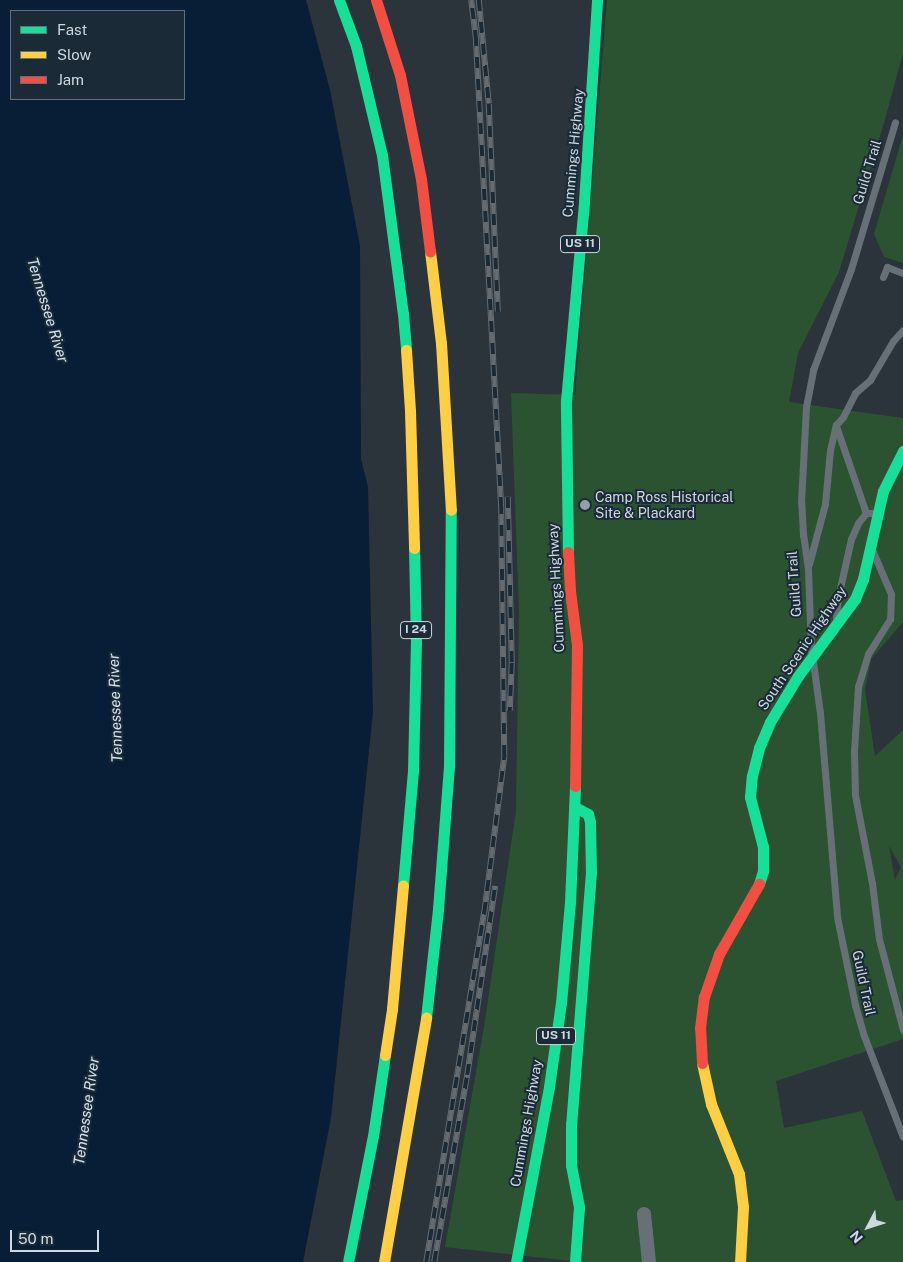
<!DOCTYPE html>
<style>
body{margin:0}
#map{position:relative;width:903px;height:1262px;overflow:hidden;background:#2b343b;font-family:"Public Sans",sans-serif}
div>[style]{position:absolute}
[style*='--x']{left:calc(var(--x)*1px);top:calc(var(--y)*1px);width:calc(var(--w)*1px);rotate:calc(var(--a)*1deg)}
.green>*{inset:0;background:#2c5331}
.water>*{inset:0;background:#081e36}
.lane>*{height:7px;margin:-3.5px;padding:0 3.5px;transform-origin:3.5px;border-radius:3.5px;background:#677076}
.street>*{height:14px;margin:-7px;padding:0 7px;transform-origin:7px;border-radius:7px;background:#677076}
.fast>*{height:11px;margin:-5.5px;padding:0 5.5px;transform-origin:5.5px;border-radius:5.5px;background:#16e098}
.slow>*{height:11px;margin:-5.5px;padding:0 5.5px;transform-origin:5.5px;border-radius:5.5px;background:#ffcf43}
.jam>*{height:11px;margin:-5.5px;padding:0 5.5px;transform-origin:5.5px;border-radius:5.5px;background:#f24e42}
.rail>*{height:5.5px;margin-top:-2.75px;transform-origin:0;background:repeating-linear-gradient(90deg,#1a2b37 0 11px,#646b71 0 22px);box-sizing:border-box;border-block:1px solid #646b71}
.dots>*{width:14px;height:14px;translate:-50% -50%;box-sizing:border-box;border:2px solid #1a2b37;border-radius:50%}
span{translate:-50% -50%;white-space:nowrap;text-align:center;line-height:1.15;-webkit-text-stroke:4px #1a2b37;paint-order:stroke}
.shield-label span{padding:1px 4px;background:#1a2b37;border:1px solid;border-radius:4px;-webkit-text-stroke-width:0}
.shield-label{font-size:12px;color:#ced8e0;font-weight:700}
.street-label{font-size:14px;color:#ced8e0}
.poi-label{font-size:14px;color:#ced8e0}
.left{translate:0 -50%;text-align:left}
.water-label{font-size:15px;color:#d4e1f0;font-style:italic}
.legend{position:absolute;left:10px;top:10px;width:175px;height:90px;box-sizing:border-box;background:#1a2b37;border:1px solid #62707b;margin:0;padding:6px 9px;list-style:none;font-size:15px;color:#ced8e0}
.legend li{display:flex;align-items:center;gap:10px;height:25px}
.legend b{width:25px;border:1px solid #62707b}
.north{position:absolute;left:843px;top:1202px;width:50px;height:50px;-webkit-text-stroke:4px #1a2b37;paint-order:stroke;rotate:230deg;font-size:14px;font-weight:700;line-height:20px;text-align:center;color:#ced8e0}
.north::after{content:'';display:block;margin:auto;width:18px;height:22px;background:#ced8e0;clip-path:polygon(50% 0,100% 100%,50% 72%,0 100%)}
.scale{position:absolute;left:10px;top:1230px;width:89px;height:22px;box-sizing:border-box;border:2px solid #ced8e0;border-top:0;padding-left:6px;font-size:15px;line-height:18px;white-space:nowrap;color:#ced8e0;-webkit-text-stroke:4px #1a2b37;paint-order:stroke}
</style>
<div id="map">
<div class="green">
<div style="clip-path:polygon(evenodd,607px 0,903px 0,903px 53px,884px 123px,839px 272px,798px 353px,789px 402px,903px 418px,903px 622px,871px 659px,865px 690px,875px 756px,903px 730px,903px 1039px,776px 1081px,784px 1128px,862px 1111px,896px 1201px,903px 1200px,903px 1262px,581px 1262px,445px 1247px,484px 1027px,516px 811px,519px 610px,511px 393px,575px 395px,607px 0,889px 846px,901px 867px,895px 880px,889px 846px)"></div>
<div style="clip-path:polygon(903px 135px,903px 263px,884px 257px,874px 234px)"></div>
</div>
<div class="water">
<div style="clip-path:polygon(evenodd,0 0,306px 0,330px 90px,360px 246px,361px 459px,368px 487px,373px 712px,331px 1118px,303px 1262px,0 1262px,0 0,11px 11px,184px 11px,184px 99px,11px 99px,11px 11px)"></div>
</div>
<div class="lane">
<div style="--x:883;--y:277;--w:11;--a:-68"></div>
<div style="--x:887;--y:267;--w:17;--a:21"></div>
<div style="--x:836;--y:426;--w:92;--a:71"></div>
<div style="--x:873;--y:552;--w:46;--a:66.8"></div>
<div style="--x:891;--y:594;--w:25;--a:92"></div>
<div style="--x:890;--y:619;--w:41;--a:122.2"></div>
<div style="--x:868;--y:654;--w:34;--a:107"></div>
<div style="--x:858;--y:687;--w:64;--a:93.6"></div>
<div style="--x:854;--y:751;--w:44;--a:88.7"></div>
<div style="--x:855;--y:795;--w:90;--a:79.1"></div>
<div style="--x:872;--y:883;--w:56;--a:82.9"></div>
<div style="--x:879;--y:939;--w:94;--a:75.2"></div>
<div style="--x:809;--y:564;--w:62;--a:-75.1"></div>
<div style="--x:825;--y:504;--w:54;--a:-84.7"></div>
<div style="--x:830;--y:450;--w:26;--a:-77"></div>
<div style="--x:836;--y:425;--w:11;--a:-49"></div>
<div style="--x:843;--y:417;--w:27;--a:-63"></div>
<div style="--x:855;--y:393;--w:20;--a:-41"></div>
<div style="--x:870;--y:380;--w:45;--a:-59.5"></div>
<div style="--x:893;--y:341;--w:15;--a:-48"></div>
<div style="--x:836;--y:617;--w:20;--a:-84"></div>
<div style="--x:838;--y:597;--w:59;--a:-77.4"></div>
<div style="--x:851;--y:539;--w:17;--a:-66"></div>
<div style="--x:858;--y:523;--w:13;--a:-51"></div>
<div style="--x:866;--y:513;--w:11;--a:0"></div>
<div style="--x:811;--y:651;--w:82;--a:-92.1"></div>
<div style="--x:808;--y:569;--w:34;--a:-98"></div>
<div style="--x:803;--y:535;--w:33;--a:-93"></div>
<div style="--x:801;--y:502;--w:95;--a:-87"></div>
<div style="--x:806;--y:407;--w:38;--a:-79"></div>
<div style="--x:813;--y:370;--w:108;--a:-69.4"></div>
<div style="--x:851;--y:269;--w:153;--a:-73.3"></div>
<div style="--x:813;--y:662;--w:51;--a:82.2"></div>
<div style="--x:820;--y:713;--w:205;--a:85.2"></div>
<div style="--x:837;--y:917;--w:90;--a:78.4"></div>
<div style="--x:855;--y:1005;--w:32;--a:74"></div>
<div style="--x:864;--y:1036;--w:108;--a:68.9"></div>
</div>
<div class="street">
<div style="--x:644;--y:1214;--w:48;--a:84.1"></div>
</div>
<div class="fast">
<div style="--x:339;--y:0;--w:49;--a:69.7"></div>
<div style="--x:356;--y:46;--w:112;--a:76.6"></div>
<div style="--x:382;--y:155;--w:160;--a:82.5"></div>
<div style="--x:403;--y:314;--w:36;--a:85"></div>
<div style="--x:568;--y:552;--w:151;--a:-90.8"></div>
<div style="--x:566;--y:401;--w:200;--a:-84.8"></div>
<div style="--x:584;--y:202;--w:202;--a:-86.3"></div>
<div style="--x:575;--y:807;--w:15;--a:28"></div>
<div style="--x:588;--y:814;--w:8;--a:76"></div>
<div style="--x:590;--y:822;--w:50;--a:88.9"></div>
<div style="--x:591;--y:872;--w:253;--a:94.5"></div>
<div style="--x:571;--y:1124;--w:41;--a:90"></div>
<div style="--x:571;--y:1165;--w:43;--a:79.2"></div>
<div style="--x:579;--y:1207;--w:55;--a:94.2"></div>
<div style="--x:759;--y:884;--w:14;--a:-73"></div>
<div style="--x:763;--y:871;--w:24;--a:-90"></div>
<div style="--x:763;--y:847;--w:52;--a:-104.6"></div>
<div style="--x:750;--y:797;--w:21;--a:-85"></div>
<div style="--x:752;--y:776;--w:29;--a:-76"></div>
<div style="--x:759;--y:748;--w:28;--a:-67"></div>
<div style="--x:770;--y:722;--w:54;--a:-58.7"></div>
<div style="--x:798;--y:676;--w:96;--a:-53.5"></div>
<div style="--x:855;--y:599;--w:22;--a:-68"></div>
<div style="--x:863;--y:579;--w:90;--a:-77.2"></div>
<div style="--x:883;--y:491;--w:45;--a:-63.4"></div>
<div style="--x:403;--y:885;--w:114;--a:-85"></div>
<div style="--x:413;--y:771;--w:128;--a:-88.7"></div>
<div style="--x:416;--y:643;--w:95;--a:-91.2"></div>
<div style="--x:426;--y:1018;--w:110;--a:-83.7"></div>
<div style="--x:438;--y:909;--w:144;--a:-85.6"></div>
<div style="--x:449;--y:765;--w:255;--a:-89.6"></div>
<div style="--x:348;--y:1262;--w:128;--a:-78.8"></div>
<div style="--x:373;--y:1136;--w:82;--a:-81.6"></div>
<div style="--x:516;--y:1262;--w:178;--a:-79.3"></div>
<div style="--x:549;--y:1087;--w:85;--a:-81.9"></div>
<div style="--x:561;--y:1003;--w:101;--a:-84.9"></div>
<div style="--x:570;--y:902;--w:116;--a:-87.5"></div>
</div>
<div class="slow">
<div style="--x:430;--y:251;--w:93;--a:83.2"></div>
<div style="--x:441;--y:343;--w:167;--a:86.6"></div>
<div style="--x:406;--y:350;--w:61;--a:86.2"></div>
<div style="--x:410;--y:411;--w:137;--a:88.3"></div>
<div style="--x:385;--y:1055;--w:47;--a:-81.3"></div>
<div style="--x:392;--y:1009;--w:124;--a:-84.9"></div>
<div style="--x:702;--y:1063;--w:42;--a:77.6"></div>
<div style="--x:711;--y:1104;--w:75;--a:68.2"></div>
<div style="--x:739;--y:1174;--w:33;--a:83"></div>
<div style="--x:743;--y:1207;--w:55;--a:93.1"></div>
<div style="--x:384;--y:1262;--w:248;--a:-80.2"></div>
</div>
<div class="jam">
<div style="--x:376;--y:0;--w:79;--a:72.3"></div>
<div style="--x:400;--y:75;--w:106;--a:78.6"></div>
<div style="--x:421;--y:179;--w:73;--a:82.9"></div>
<div style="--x:568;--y:552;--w:39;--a:87"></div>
<div style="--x:570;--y:591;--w:54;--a:82.6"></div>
<div style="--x:577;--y:645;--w:141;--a:90.8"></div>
<div style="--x:702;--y:1063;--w:35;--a:-93"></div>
<div style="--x:700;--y:1028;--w:31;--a:-83"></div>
<div style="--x:704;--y:997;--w:46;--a:-70.8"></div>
<div style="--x:719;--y:954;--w:81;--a:-60.3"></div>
</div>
<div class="rail">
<div style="--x:479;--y:0;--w:104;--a:84.5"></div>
<div style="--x:489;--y:104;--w:208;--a:87.5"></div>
<div style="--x:508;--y:497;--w:166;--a:88.6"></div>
<div style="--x:512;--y:663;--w:48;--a:92.4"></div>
<div style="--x:426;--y:1262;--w:354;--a:-80.6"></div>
<div style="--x:484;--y:913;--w:158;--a:-82.7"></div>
<div style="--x:504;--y:756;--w:248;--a:-90.7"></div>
<div style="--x:501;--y:508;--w:468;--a:-93.1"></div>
<div style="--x:476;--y:41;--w:41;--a:-97"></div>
<div style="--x:434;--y:1262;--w:190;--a:-80"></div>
<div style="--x:467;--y:1075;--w:191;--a:-81.6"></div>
</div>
<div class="dots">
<div style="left:585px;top:505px;background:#959fa6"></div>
</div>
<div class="shield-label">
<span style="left:580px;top:244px">US 11</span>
<span style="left:416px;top:630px">I 24</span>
<span style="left:556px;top:1036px">US 11</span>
</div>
<div class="street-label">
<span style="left:573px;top:153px;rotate:-85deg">Cummings Highway</span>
<span style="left:867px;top:172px;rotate:-73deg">Guild Trail</span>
<span style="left:794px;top:584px;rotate:-94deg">Guild Trail</span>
<span style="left:556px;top:588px;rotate:-93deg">Cummings Highway</span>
<span style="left:802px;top:648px;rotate:-56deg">South Scenic Highway</span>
<span style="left:864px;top:983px;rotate:78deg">Guild Trail</span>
<span style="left:526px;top:1123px;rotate:-80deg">Cummings Highway</span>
</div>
<div class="poi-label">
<span class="left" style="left:595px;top:505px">Camp Ross Historical<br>Site &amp; Plackard</span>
</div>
<div class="water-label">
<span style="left:48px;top:310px;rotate:73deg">Tennessee River</span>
<span style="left:115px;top:708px;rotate:-92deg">Tennessee River</span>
<span style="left:86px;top:1111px;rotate:-82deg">Tennessee River</span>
</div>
<ul class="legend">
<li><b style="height:6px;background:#16e098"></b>Fast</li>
<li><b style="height:6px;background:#ffcf43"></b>Slow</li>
<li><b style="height:6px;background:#f24e42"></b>Jam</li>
</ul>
<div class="north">N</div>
<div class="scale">50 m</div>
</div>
